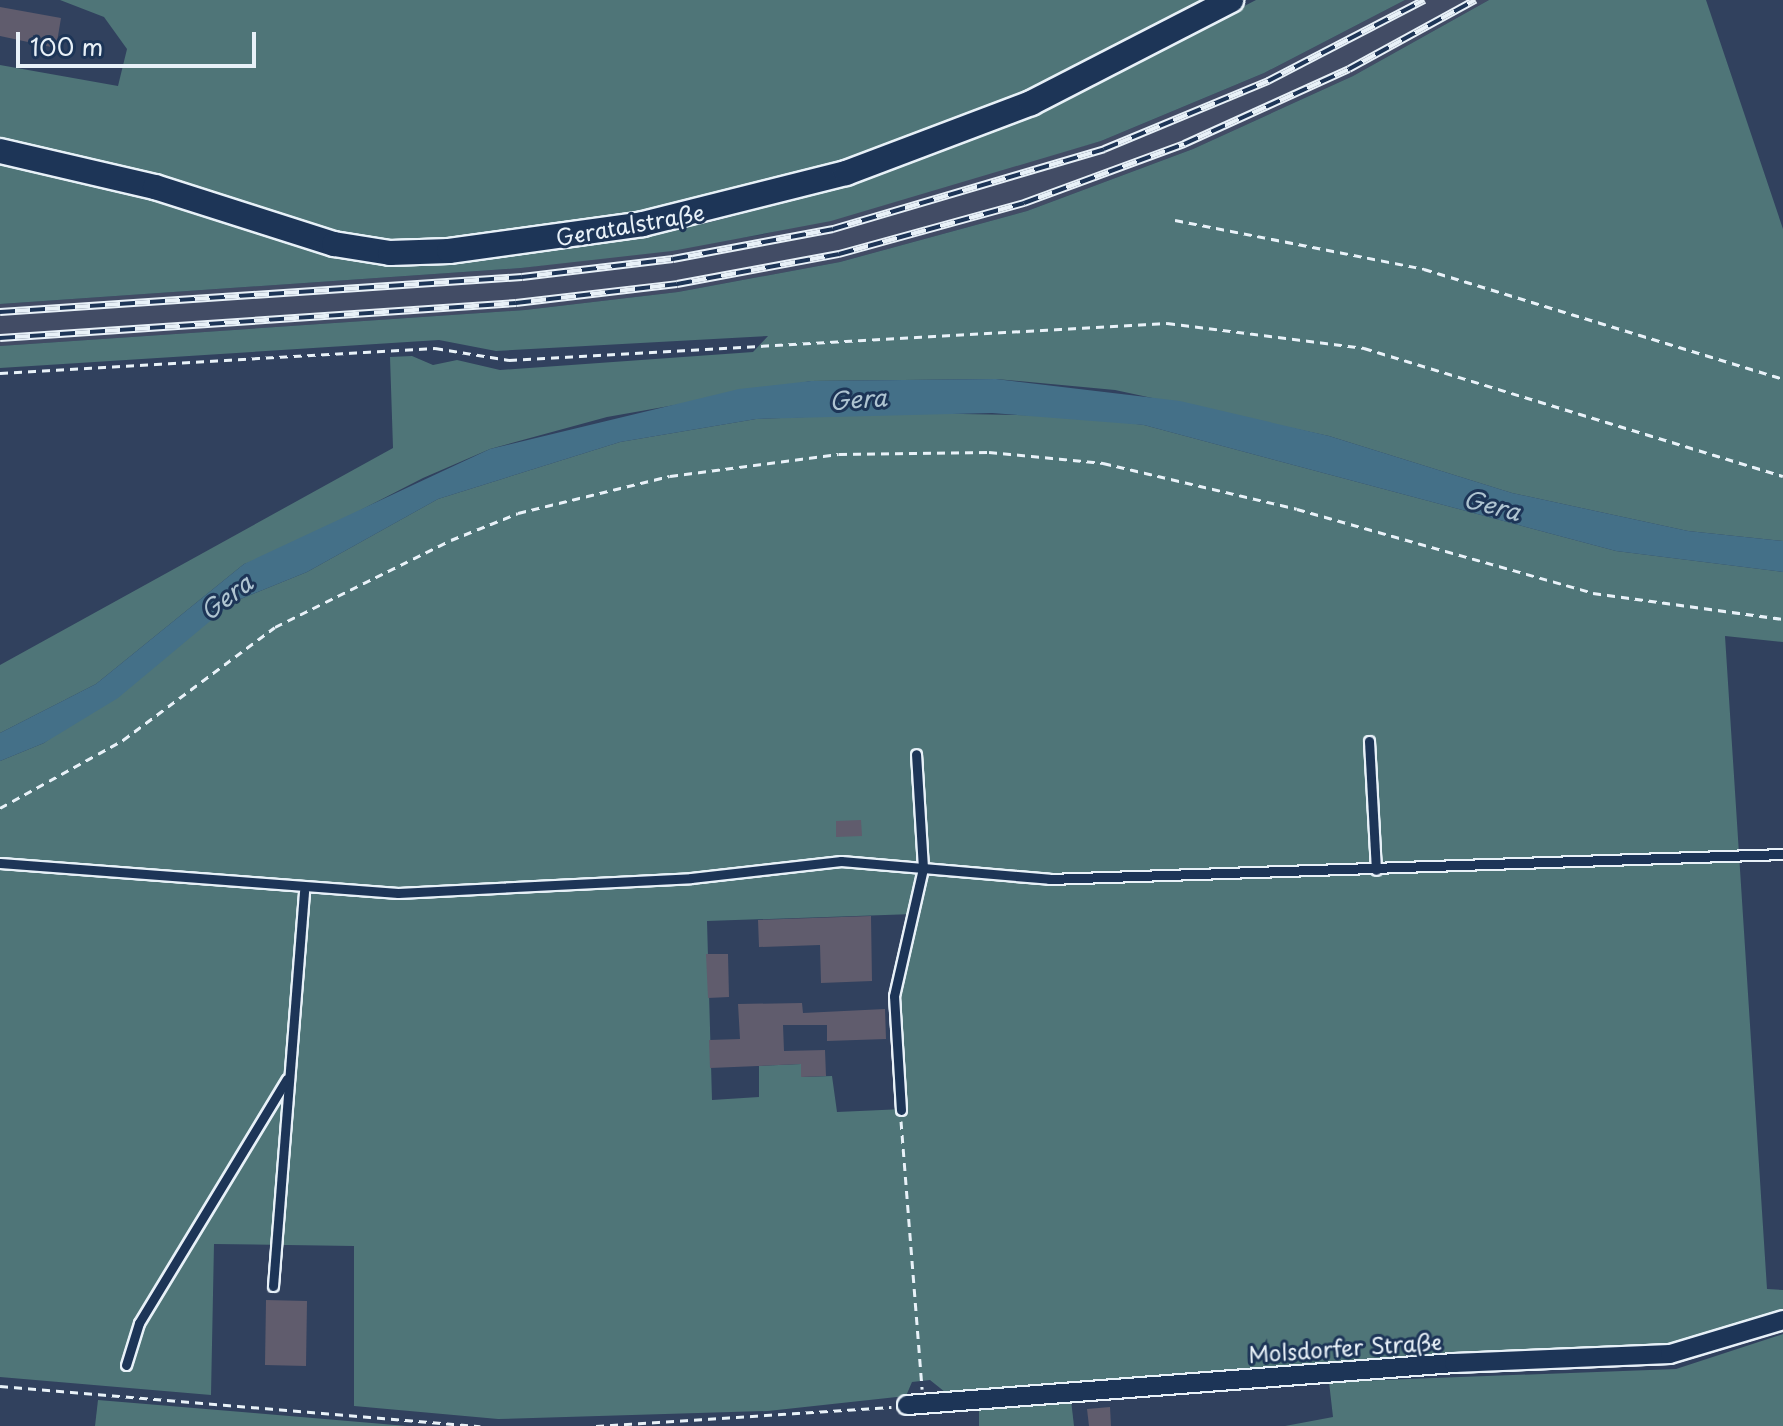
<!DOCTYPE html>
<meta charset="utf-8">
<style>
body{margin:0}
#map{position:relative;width:1783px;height:1426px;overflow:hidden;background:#31415e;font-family:"Playpen Sans",sans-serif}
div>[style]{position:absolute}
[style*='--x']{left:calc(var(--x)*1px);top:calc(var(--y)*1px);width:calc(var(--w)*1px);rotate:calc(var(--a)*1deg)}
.built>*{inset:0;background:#424c65}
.green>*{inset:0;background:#4f7578}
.water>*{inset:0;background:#447088}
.building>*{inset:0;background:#605c6d}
.path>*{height:3px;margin-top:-1.5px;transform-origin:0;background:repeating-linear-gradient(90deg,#e8f1f8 0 8px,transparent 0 14px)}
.roads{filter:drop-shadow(2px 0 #e8f1f8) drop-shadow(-2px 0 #e8f1f8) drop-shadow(0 2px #e8f1f8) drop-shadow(0 -2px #e8f1f8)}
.lane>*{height:9px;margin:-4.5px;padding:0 4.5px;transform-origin:4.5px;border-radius:4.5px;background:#1d3557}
.street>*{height:18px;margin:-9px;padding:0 9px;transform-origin:9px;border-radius:9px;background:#1d3557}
.secondary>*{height:24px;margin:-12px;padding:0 12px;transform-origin:12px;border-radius:12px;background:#1d3557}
.rail>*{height:8px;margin-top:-4px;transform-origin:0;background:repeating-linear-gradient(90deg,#1d3557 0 15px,#e8f1f8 0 30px);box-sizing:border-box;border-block:2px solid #e8f1f8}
span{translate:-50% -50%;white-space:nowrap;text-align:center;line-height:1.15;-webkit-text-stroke:6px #1d3557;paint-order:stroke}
.street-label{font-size:22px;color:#e8f1f8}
.water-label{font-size:24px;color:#afc4d1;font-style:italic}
.scale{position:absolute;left:16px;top:32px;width:240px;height:36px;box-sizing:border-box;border:4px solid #e8f1f8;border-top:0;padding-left:10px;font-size:24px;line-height:28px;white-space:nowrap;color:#e8f1f8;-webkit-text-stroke:6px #1d3557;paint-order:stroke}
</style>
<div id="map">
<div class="built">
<div style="clip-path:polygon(1405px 0,1489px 0,1353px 76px,1193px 149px,1027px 211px,840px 262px,678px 292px,525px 310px,0 346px,0 304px,521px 268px,761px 235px,1101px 141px,1264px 73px)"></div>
</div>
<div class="green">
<div style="clip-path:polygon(60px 0,1210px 0,1025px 96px,909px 143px,706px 203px,535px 233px,391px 245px,336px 237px,0 143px,0 65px,118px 86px,127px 49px,104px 17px)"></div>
<div style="clip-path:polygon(1256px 0,1405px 0,1264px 73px,1101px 141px,831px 221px,672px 251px,521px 268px,0 304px,0 159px,449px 262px,537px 251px,707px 223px,848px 186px,1035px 114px)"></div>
<div style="clip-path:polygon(1489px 0,1706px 0,1783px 229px,1783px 541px,1688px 531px,1512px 493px,1329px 436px,1115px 390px,996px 379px,811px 381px,607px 417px,490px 449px,423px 478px,275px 554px,244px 564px,96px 684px,0 733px,0 665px,393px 448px,390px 357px,412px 356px,433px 365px,457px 360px,500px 370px,753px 352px,768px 336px,496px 351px,439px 340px,0 368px,0 346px,525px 310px,678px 292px,840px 262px,1027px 211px,1193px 149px,1353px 76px)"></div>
<div style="clip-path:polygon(evenodd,907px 413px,1072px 416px,1144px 425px,1616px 551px,1783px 572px,1783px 642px,1725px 636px,1767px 1289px,1783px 1290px,1783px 1310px,1669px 1346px,1454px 1355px,945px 1392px,930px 1380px,912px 1382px,906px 1396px,768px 1411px,498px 1419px,354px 1406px,354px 1246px,214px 1244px,211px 1395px,0 1377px,0 761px,44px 743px,233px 602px,307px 572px,438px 499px,620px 442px,756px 419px,907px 413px,914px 914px,899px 995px,904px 1109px,837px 1112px,832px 1076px,802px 1077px,801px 1064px,759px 1066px,759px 1097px,712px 1100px,707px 921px,914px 914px)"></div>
<div style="clip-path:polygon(1783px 1334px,1783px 1426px,1285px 1426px,1333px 1417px,1329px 1382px,1676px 1369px)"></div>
<div style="clip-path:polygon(98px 1400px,254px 1413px,407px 1426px,95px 1426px)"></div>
<div style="clip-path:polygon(1071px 1400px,1074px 1426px,979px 1426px,979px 1407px)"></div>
</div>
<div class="water">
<div style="clip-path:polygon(996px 379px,1180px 401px,1329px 436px,1512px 493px,1688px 531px,1783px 541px,1783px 572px,1616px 551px,1144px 425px,992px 413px,756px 419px,620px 442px,438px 499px,307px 572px,233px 602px,118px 698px,44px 743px,0 761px,0 733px,96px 684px,244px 564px,490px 449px,739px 389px,811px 381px)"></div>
</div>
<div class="building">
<div style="clip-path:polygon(0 7px,61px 18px,56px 48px,0 36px)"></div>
<div style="clip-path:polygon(861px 820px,862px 836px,836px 837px,836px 821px)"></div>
<div style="clip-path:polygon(871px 916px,872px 981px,821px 983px,820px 945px,759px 947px,758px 920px)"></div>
<div style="clip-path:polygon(706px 954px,728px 954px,729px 997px,708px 998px)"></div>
<div style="clip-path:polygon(802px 1003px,803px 1013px,885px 1009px,886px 1039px,827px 1041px,827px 1025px,783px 1025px,784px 1051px,825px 1050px,826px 1076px,801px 1077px,801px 1064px,710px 1068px,709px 1040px,740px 1039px,738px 1004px)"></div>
<div style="clip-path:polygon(266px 1300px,307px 1301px,306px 1366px,265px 1365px)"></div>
<div style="clip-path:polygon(1110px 1407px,1111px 1426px,1089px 1426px,1087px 1409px)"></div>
</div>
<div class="path">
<div style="--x:1175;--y:220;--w:254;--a:11.1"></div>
<div style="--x:1424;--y:269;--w:375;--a:17"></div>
<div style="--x:0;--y:373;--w:436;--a:-3.3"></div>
<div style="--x:435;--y:348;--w:75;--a:9.2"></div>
<div style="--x:509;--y:360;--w:659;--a:-3.22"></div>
<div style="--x:1167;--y:323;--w:199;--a:7.2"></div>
<div style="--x:1364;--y:348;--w:438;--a:17"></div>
<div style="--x:0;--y:808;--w:141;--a:-28.9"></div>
<div style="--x:123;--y:740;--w:189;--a:-36.6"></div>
<div style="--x:275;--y:627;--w:196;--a:-26.3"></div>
<div style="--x:451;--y:540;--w:72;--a:-21.9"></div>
<div style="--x:518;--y:513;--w:156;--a:-13.7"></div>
<div style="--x:670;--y:476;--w:170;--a:-7.4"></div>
<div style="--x:839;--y:454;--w:150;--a:-0.8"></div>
<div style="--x:989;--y:452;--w:115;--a:5.5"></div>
<div style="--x:1103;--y:463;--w:199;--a:13.3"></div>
<div style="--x:1297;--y:509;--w:308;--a:15.8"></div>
<div style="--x:1593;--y:593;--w:192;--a:7.8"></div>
<div style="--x:901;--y:1121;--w:269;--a:85.5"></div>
<div style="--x:0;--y:1386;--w:482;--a:4.8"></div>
<div style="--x:596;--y:1426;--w:296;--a:-3.7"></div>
</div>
<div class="roads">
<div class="lane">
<div style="--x:1369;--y:741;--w:129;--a:86.9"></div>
<div style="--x:0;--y:863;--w:399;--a:4.3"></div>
<div style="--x:398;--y:893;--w:293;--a:-2.9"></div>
<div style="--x:691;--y:878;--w:151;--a:-6.5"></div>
<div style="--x:841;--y:861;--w:209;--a:4.9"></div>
<div style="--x:1049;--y:879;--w:734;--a:-1.95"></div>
<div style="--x:901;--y:1110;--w:114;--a:-93.5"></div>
<div style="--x:894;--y:996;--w:131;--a:-77.2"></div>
<div style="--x:923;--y:868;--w:114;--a:-93.5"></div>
<div style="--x:273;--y:1286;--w:396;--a:-85.5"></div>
<div style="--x:126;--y:1365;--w:44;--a:-72.8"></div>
<div style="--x:139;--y:1323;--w:285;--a:-58.8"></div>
</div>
<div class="street">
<div style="--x:907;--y:1405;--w:549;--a:-4.39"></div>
<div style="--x:1454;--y:1363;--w:216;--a:-2.4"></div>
<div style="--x:1670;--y:1354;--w:118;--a:-16.7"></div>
</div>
<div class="secondary">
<div style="--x:0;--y:151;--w:159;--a:13.1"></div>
<div style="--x:155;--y:187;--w:188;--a:17.7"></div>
<div style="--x:334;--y:244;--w:57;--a:9.1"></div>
<div style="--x:390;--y:253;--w:59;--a:-1.9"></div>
<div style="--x:449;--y:251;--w:196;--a:-7.9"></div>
<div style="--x:643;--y:224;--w:209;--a:-14.1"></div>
<div style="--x:846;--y:173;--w:198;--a:-20.7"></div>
<div style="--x:1031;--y:103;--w:225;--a:-27.2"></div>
</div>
</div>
<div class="rail">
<div style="--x:0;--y:312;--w:523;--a:-3.84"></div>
<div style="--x:522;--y:277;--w:152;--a:-6.8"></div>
<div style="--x:673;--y:259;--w:163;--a:-10.6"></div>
<div style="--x:833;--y:229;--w:283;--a:-16.4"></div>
<div style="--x:1104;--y:149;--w:178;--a:-22.5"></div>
<div style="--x:1268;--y:81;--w:176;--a:-27.4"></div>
<div style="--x:0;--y:338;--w:517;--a:-3.88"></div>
<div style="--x:516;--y:303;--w:162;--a:-6.7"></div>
<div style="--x:677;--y:284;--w:165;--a:-10.5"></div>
<div style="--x:839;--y:254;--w:192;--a:-15.4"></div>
<div style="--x:1024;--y:203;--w:171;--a:-20.2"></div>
<div style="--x:1184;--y:144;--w:181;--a:-24.4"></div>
<div style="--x:1349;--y:69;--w:144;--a:-28.7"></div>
</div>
<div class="street-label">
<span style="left:630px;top:224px;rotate:-10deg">Geratalstraße</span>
<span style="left:1345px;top:1347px;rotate:-4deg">Molsdorfer Straße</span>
</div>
<div class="water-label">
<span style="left:858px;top:399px;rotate:-4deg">Gera</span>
<span style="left:1492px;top:505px;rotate:15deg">Gera</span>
<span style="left:226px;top:597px;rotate:-37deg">Gera</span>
</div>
<div class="scale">100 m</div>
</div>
